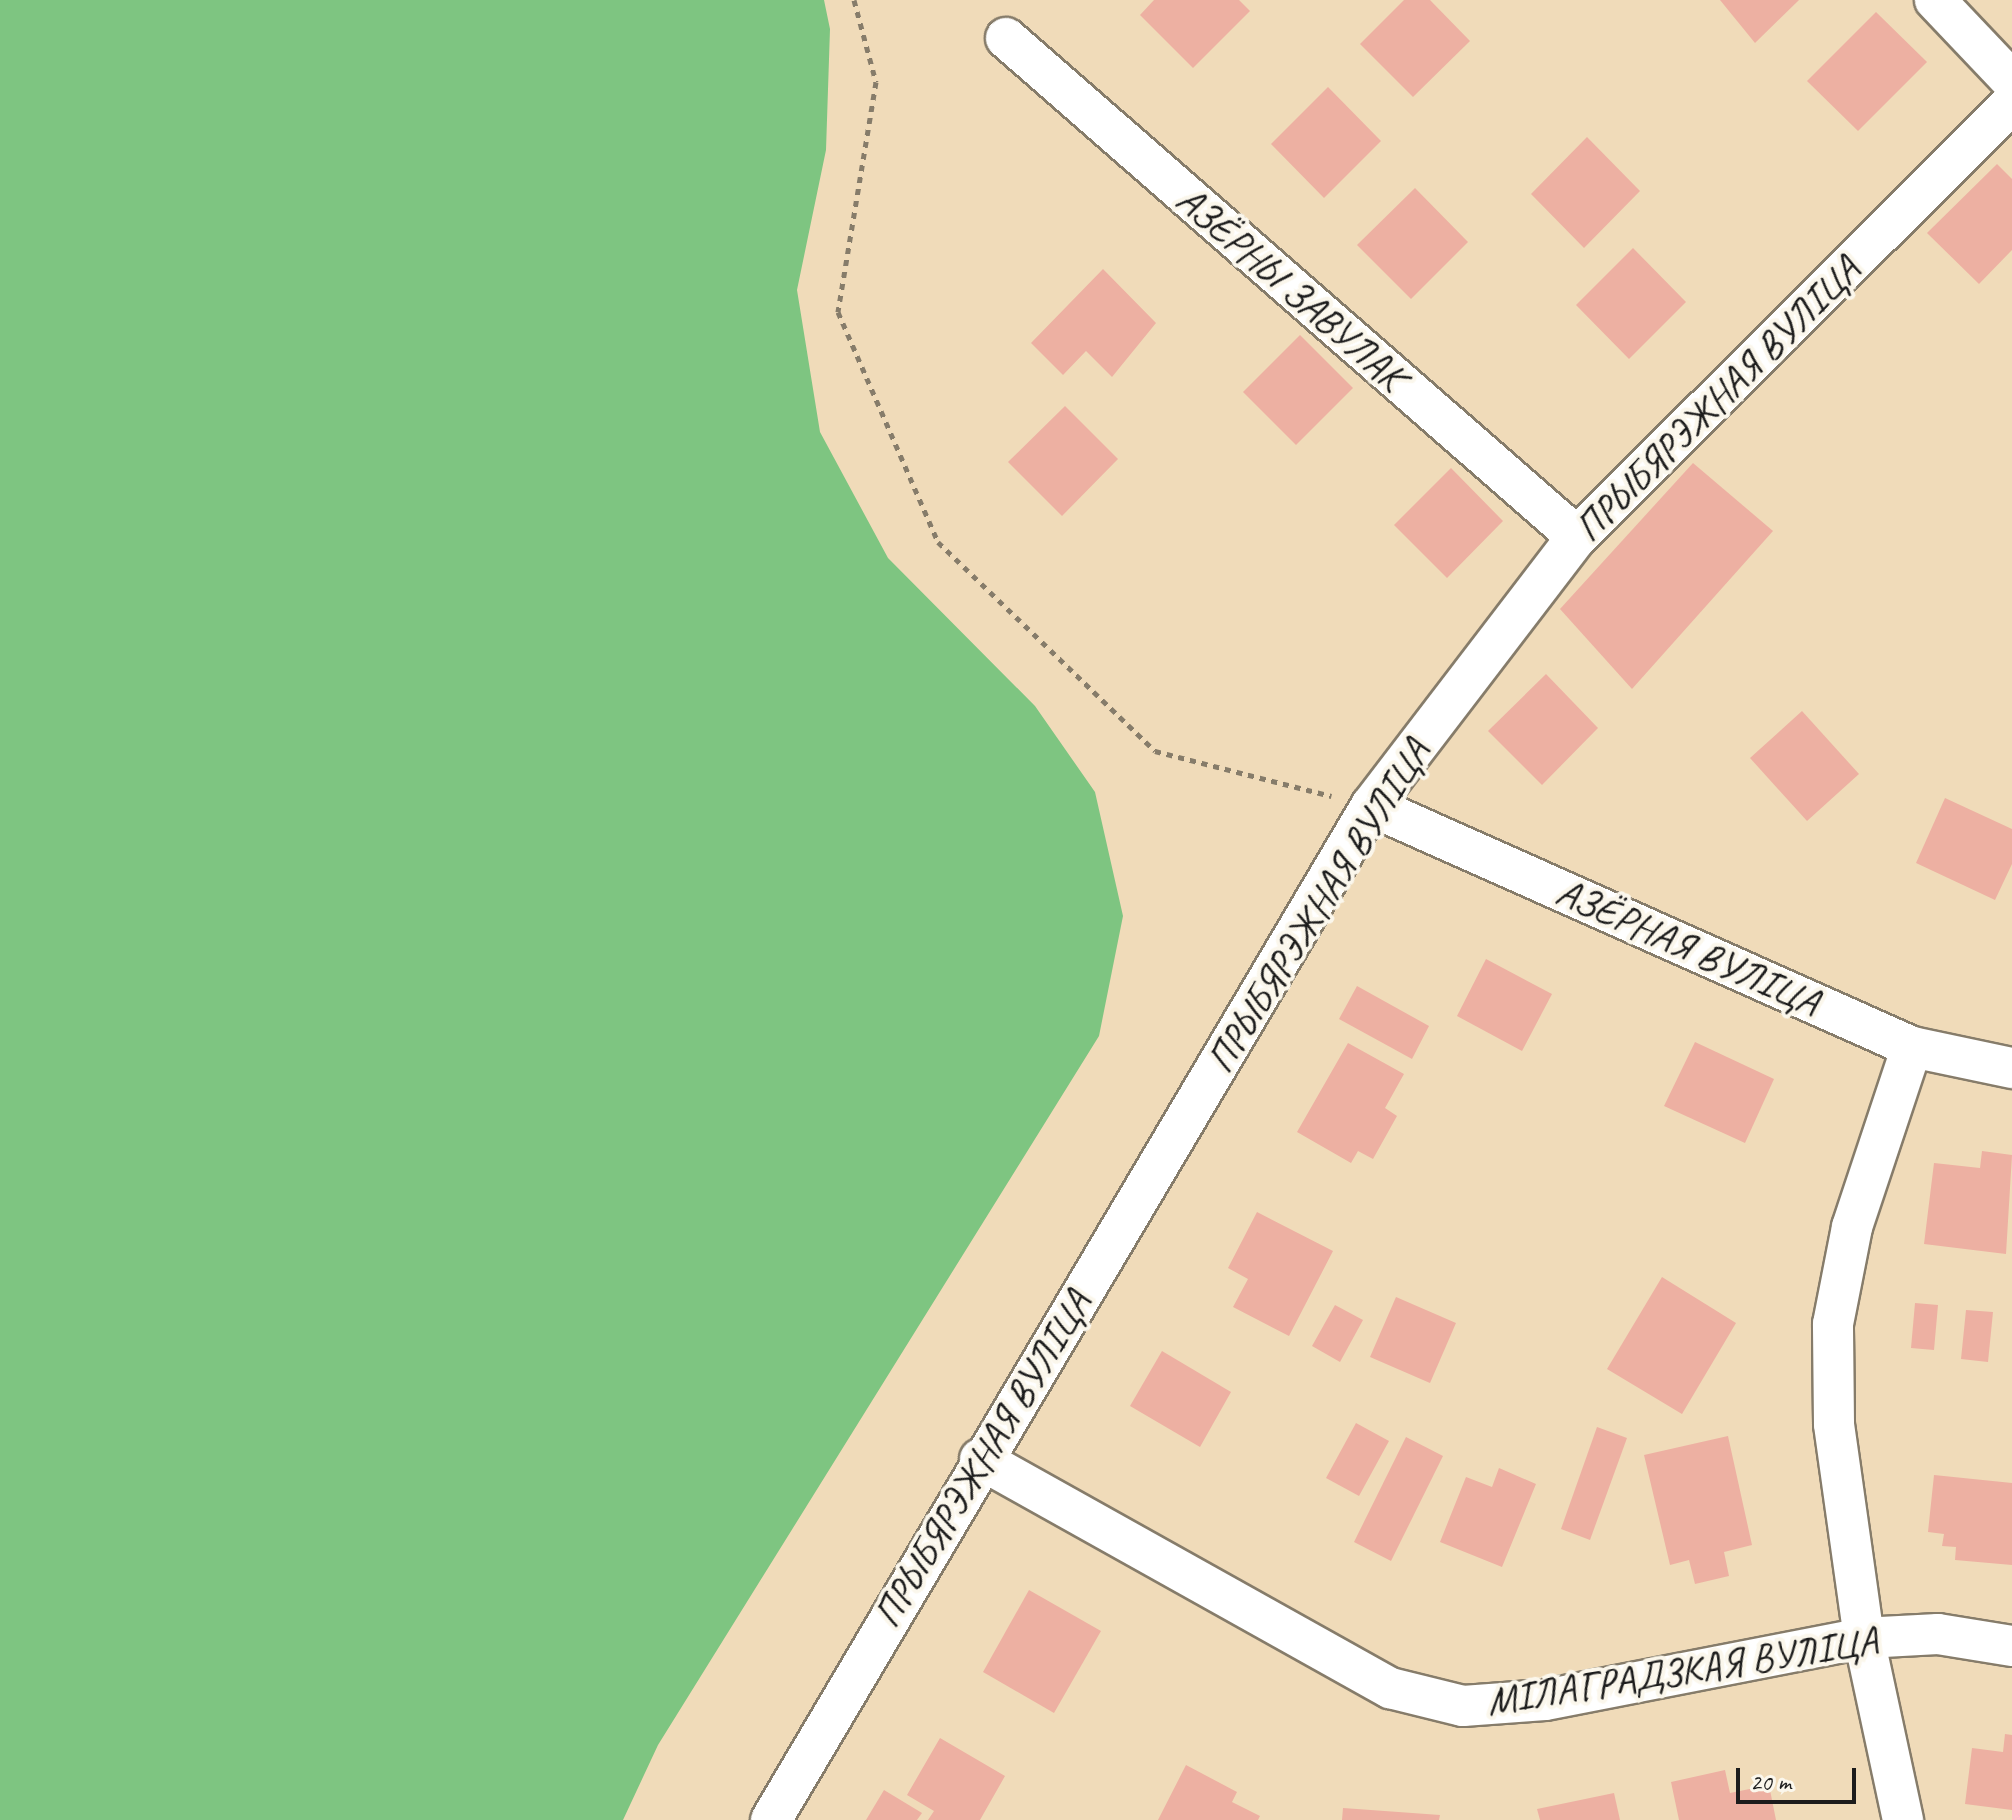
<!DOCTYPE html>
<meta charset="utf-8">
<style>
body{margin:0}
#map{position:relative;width:2012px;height:1820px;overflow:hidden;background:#f0dbb9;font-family:Caveat,sans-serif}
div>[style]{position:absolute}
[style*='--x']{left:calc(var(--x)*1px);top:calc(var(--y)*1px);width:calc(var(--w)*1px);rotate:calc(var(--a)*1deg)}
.green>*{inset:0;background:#7ec581}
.building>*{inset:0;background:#edb0a2}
.path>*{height:5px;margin-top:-2.5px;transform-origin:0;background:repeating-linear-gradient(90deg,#867c6a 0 6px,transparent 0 12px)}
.roads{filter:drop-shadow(2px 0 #867c6a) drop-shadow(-2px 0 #867c6a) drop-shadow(0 2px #867c6a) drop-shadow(0 -2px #867c6a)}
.minor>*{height:40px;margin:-20px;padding:0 20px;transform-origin:20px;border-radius:20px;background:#fff}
span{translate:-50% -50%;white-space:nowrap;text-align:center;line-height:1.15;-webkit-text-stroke:8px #fbf7ec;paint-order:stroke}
.street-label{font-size:40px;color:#1c1c1c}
.scale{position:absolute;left:1736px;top:1768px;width:120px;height:36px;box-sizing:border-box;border:4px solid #1c1c1c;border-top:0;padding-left:10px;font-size:24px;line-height:28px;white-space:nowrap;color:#1c1c1c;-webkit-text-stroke:6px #fbf7ec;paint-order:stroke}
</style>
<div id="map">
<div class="green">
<div style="clip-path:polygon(0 0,824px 0,830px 29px,826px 150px,797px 290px,820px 432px,888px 558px,1035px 706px,1095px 792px,1123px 916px,1099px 1036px,658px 1745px,623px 1820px,0 1820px)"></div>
</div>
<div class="building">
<div style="clip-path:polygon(1154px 0,1239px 0,1250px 11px,1193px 68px,1140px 15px)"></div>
<div style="clip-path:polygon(1404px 0,1430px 0,1470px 41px,1413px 97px,1360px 44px)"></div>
<div style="clip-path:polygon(1720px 0,1799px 0,1755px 43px)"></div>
<div style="clip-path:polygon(1876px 12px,1927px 62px,1858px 131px,1807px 81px)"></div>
<div style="clip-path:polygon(1328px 87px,1381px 141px,1324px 198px,1271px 144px)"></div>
<div style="clip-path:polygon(1587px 137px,1640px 191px,1584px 248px,1531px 194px)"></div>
<div style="clip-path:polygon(1997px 164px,2012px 179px,2012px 250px,1979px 284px,1927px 233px)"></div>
<div style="clip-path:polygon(1415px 188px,1468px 242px,1411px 299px,1357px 245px)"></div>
<div style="clip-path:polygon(1633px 248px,1686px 302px,1629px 359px,1576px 305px)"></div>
<div style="clip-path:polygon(1103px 269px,1156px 323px,1112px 377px,1086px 351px,1063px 375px,1031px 343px)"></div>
<div style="clip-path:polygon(1300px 335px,1353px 388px,1296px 445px,1243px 392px)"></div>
<div style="clip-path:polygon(1065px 406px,1118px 459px,1062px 516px,1008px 462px)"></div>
<div style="clip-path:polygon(1693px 463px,1773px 531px,1632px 689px,1560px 609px)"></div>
<div style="clip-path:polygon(1451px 468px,1503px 521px,1447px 578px,1394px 525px)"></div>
<div style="clip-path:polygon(1546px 674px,1598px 728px,1542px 785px,1488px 731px)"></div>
<div style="clip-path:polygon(1802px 711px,1859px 774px,1807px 821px,1750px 758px)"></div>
<div style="clip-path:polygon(1945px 798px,2012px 829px,2012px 864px,1995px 900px,1916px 863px)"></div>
<div style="clip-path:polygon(1486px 959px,1552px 994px,1522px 1051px,1457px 1016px)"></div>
<div style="clip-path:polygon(1357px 986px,1429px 1026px,1412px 1059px,1339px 1019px)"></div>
<div style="clip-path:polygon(1695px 1042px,1774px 1079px,1745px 1143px,1664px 1106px)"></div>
<div style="clip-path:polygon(1348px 1043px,1404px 1074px,1385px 1108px,1397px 1116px,1373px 1159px,1358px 1151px,1351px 1163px,1297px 1132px)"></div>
<div style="clip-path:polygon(1982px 1151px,2012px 1155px,2006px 1254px,1924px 1244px,1934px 1163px,1980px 1168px)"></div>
<div style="clip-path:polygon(1257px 1212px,1333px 1251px,1289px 1336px,1233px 1307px,1248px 1279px,1228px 1268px)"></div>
<div style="clip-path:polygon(1662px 1277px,1736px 1323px,1682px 1414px,1607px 1369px)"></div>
<div style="clip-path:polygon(1396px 1297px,1456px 1323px,1430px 1383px,1370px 1357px)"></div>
<div style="clip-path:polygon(1915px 1303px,1938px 1305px,1934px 1350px,1911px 1348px)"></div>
<div style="clip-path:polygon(1335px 1305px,1363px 1320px,1340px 1362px,1312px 1346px)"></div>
<div style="clip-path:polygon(1966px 1310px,1993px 1312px,1988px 1362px,1961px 1359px)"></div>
<div style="clip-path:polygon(1162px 1351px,1231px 1392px,1200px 1447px,1130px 1406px)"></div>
<div style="clip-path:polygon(1356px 1423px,1389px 1441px,1359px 1496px,1326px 1478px)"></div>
<div style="clip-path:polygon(1597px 1427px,1627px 1438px,1590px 1540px,1561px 1529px)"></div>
<div style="clip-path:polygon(1728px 1436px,1752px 1545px,1724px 1552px,1729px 1576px,1695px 1584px,1689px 1560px,1670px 1565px,1644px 1455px)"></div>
<div style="clip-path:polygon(1406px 1437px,1443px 1456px,1391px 1561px,1354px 1542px)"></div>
<div style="clip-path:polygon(1499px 1468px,1536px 1484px,1502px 1567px,1440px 1542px,1466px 1477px,1492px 1487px)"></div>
<div style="clip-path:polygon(1934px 1475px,2012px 1483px,2012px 1565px,1955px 1560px,1956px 1547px,1942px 1546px,1944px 1534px,1928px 1532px)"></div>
<div style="clip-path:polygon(1029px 1590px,1101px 1631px,1054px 1713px,983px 1672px)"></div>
<div style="clip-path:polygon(2005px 1734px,2012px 1735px,2012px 1810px,1965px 1804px,1972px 1748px,2003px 1752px)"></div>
<div style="clip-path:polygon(940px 1738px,1005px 1776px,980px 1820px,928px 1820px,934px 1811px,907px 1795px)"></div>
<div style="clip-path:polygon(1186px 1765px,1237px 1792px,1232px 1802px,1260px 1816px,1258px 1820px,1158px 1820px)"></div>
<div style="clip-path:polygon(1725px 1770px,1730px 1793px,1769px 1785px,1776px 1820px,1679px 1820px,1671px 1782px)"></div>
<div style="clip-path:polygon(884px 1790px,922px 1813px,917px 1820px,866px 1820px)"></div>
<div style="clip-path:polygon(1614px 1793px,1620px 1820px,1540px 1820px,1537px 1809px)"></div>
<div style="clip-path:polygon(1343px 1808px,1440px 1815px,1439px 1820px,1342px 1820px)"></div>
</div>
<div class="path">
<div style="--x:854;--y:0;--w:85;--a:75"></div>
<div style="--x:876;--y:82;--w:233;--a:99.4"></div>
<div style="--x:838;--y:312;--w:251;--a:66.5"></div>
<div style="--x:938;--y:542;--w:301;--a:43.9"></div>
<div style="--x:1155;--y:751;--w:182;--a:14.3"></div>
</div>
<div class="roads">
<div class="minor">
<div style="--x:1935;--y:0;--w:112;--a:46.5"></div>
<div style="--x:1006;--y:38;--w:758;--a:41.15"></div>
<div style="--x:1371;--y:806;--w:592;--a:24.01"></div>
<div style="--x:1912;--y:1047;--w:102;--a:11.9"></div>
<div style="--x:980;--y:1459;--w:470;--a:29.2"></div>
<div style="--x:1390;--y:1688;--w:75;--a:13.9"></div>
<div style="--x:1463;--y:1706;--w:82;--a:-4.2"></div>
<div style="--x:1545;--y:1700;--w:325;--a:-11"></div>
<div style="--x:1864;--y:1638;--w:74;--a:-3.1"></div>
<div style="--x:1938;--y:1634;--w:75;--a:9.2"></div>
<div style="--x:771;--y:1820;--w:1178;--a:-59.39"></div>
<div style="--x:1371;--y:806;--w:339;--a:-52.6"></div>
<div style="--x:1577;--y:537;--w:614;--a:-44.93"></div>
<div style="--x:1903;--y:1820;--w:186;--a:-102.1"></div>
<div style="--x:1864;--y:1638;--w:216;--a:-98"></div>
<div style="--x:1834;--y:1424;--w:100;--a:-90.6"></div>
<div style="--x:1833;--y:1324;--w:99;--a:-78.9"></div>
<div style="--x:1852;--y:1227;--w:190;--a:-71.6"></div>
</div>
</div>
<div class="street-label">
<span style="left:1291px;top:288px;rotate:41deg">АЗЁРНЫ ЗАВУЛАК</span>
<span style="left:1717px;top:399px;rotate:-45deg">ПРЫБЯРЭЖНАЯ ВУЛІЦА</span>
<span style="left:1318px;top:906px;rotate:-58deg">ПРЫБЯРЭЖНАЯ ВУЛІЦА</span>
<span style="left:1688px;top:947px;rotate:24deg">АЗЁРНАЯ ВУЛІЦА</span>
<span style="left:982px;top:1459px;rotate:-59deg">ПРЫБЯРЭЖНАЯ ВУЛІЦА</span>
<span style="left:1682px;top:1671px;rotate:-9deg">МІЛАГРАДЗКАЯ ВУЛІЦА</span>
</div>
<div class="scale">20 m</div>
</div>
